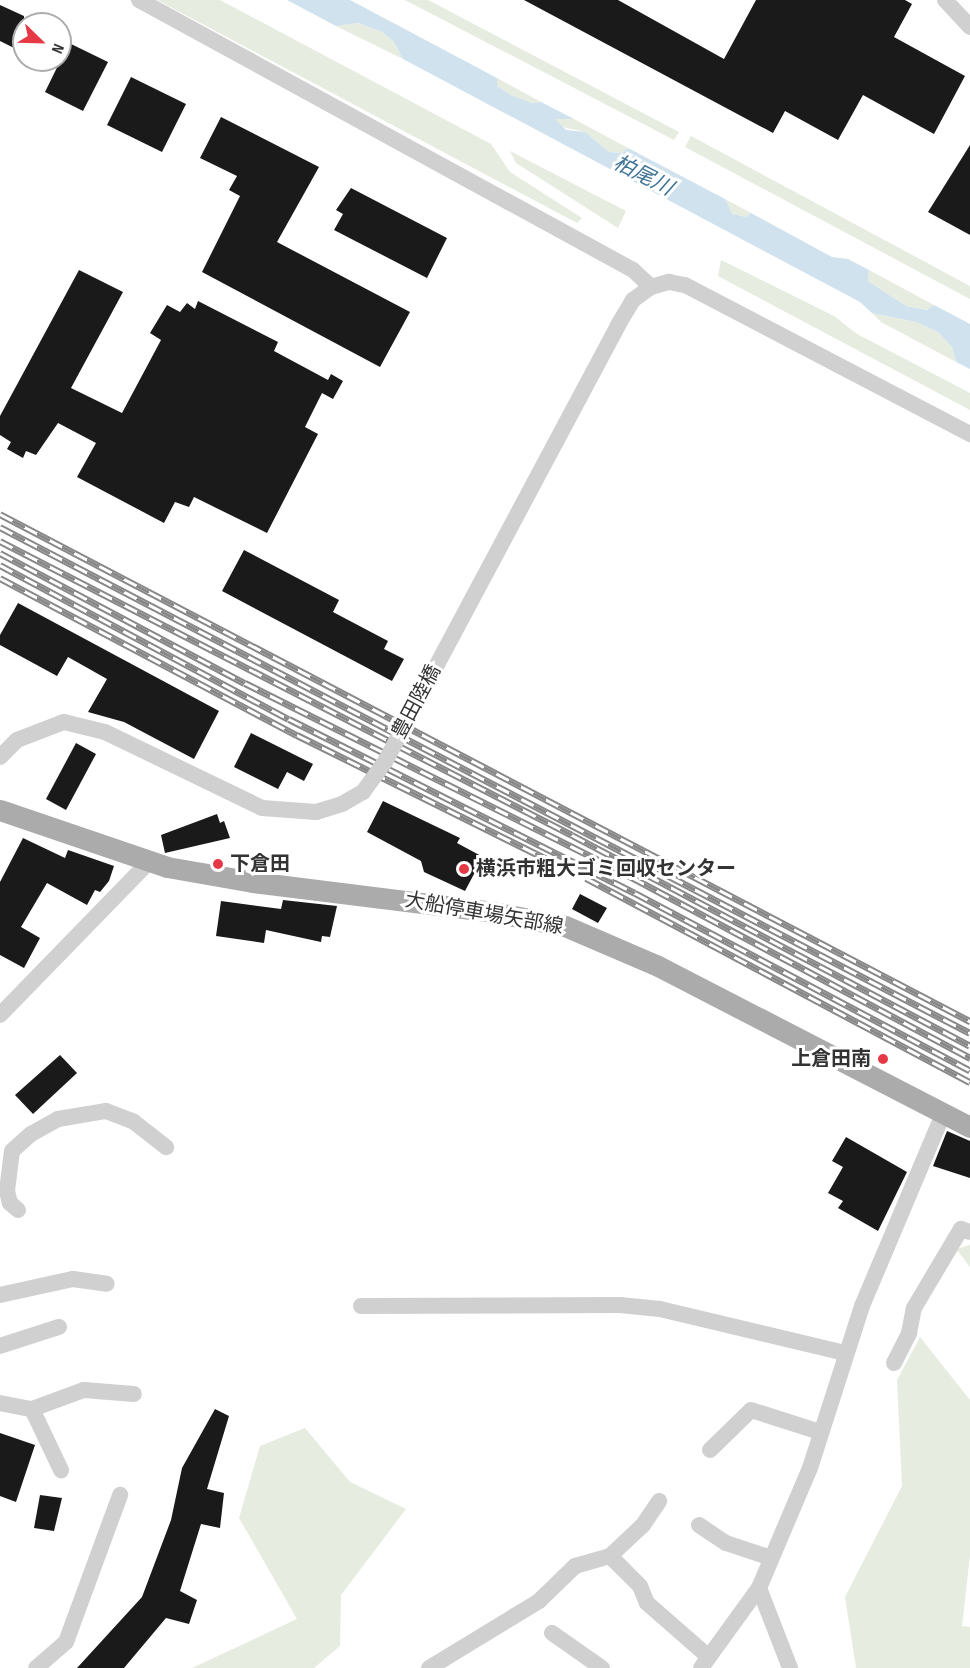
<!DOCTYPE html>
<meta charset="utf-8">
<style>
body{margin:0}
#map{position:relative;width:970px;height:1668px;overflow:hidden;background:#fff;font-family:"Sofia Sans Condensed","Noto Sans JP",sans-serif}
div>[style]{position:absolute}
[style*='--x']{left:calc(var(--x)*1px);top:calc(var(--y)*1px);width:calc(var(--w)*1px);rotate:calc(var(--a)*1deg)}
.green>*{inset:0;background:#e6ecdf}
.water>*{inset:0;background:#cfe2ee}
.building>*{inset:0;background:#1a1a1a}
.minor>*{height:16px;margin:-8px;padding:0 8px;transform-origin:8px;border-radius:8px;background:#d0d0d0}
.major>*{height:21px;margin:-10.5px;padding:0 10.5px;transform-origin:10.5px;border-radius:10.5px;background:#ababab}
.rail>*{height:7px;margin-top:-3.5px;transform-origin:0;background:repeating-linear-gradient(90deg,#fff 0 14px,#888 0 28px);box-sizing:border-box;border-block:2px solid #888}
.minor-bridge>*{height:16px;margin:-8px;padding:0 8px;transform-origin:8px;border-radius:8px;background:#d0d0d0}
.dots>*{width:16px;height:16px;translate:-50% -50%;box-sizing:border-box;border:3px solid #fff;border-radius:50%}
span{translate:-50% -50%;white-space:nowrap;text-align:center;line-height:1.15;-webkit-text-stroke:6px #fff;paint-order:stroke}
.street-label{font-size:20px;color:#333}
.poi-label{font-size:20px;color:#333;font-weight:700}
.left{translate:0 -50%;text-align:left}
.right{translate:-100% -50%;text-align:right}
.water-label{font-size:21px;color:#3f7597;font-style:italic}
.north{position:absolute;left:12px;top:12px;width:60px;height:60px;box-sizing:border-box;background:#fff;border:2px solid #adadad;border-radius:50%;rotate:113deg;font-size:16px;font-weight:700;line-height:24px;text-align:center;color:#333}
.north::after{content:'';display:block;margin:auto;width:21px;height:27px;background:#e63946;clip-path:polygon(50% 0,100% 100%,50% 72%,0 100%)}
</style>
<div id="map">
<div class="green">
<div style="clip-path:polygon(157px 0,220px 0,491px 144px,510px 172px,582px 218px,577px 223px)"></div>
<div style="clip-path:polygon(405px 0,428px 0,679px 132px,674px 140px)"></div>
<div style="clip-path:polygon(357px 23px,382px 32px,394px 42px,403px 59px,336px 26px)"></div>
<div style="clip-path:polygon(497px 78px,541px 102px,532px 103px,511px 95px,497px 86px)"></div>
<div style="clip-path:polygon(558px 116px,574px 119px,628px 148px,622px 153px,609px 152px,585px 132px,558px 126px,554px 119px)"></div>
<div style="clip-path:polygon(691px 136px,970px 286px,970px 299px,685px 147px)"></div>
<div style="clip-path:polygon(510px 151px,626px 211px,618px 228px,516px 163px)"></div>
<div style="clip-path:polygon(725px 199px,751px 213px,746px 217px,731px 214px)"></div>
<div style="clip-path:polygon(721px 260px,834px 316px,857px 334px,970px 393px,970px 410px,718px 276px)"></div>
<div style="clip-path:polygon(869px 270px,934px 305px,928px 310px,906px 306px,868px 281px)"></div>
<div style="clip-path:polygon(872px 313px,916px 322px,938px 332px,952px 347px,956px 362px,881px 322px)"></div>
<div style="clip-path:polygon(970px 1245px,970px 1267px,956px 1249px)"></div>
<div style="clip-path:polygon(920px 1337px,970px 1400px,970px 1555px,962px 1626px,970px 1627px,970px 1668px,856px 1668px,845px 1597px,902px 1486px,897px 1380px)"></div>
<div style="clip-path:polygon(305px 1428px,350px 1482px,406px 1509px,341px 1595px,340px 1646px,314px 1668px,192px 1668px,297px 1619px,239px 1518px,260px 1446px)"></div>
</div>
<div class="water">
<div style="clip-path:polygon(287px 0,350px 0,497px 78px,497px 86px,511px 95px,532px 103px,541px 102px,574px 119px,555px 119px,566px 130px,585px 132px,609px 152px,622px 153px,628px 148px,725px 199px,732px 214px,746px 217px,751px 213px,832px 257px,848px 259px,869px 270px,868px 281px,906px 306px,927px 310px,934px 305px,970px 324px,970px 369px,956px 362px,952px 347px,938px 332px,916px 322px,872px 313px,860px 302px,403px 59px,394px 42px,382px 32px,358px 23px,336px 26px)"></div>
</div>
<div class="building">
<div style="clip-path:polygon(524px 0,618px 0,724px 59px,756px 0,905px 0,912px 4px,894px 37px,965px 76px,934px 134px,863px 95px,838px 140px,785px 111px,773px 133px)"></div>
<div style="clip-path:polygon(0 5px,24px 16px,24px 53px,0 41px)"></div>
<div style="clip-path:polygon(69px 43px,108px 62px,83px 111px,45px 92px)"></div>
<div style="clip-path:polygon(131px 77px,186px 104px,162px 152px,107px 125px)"></div>
<div style="clip-path:polygon(221px 117px,319px 167px,277px 242px,410px 312px,380px 367px,202px 272px,240px 196px,229px 190px,237px 176px,200px 158px)"></div>
<div style="clip-path:polygon(970px 145px,970px 235px,928px 212px)"></div>
<div style="clip-path:polygon(351px 188px,447px 238px,427px 278px,334px 230px,343px 214px,336px 210px)"></div>
<div style="clip-path:polygon(79px 270px,123px 292px,71px 388px,122px 413px,161px 340px,150px 333px,167px 305px,180px 312px,187px 303px,195px 309px,198px 301px,278px 342px,274px 351px,328px 380px,331px 374px,343px 381px,333px 399px,322px 393px,305px 427px,318px 434px,267px 533px,194px 497px,189px 507px,175px 502px,164px 523px,77px 477px,96px 443px,58px 423px,36px 455px,26px 451px,23px 458px,7px 449px,11px 442px,0 435px,0 416px)"></div>
<div style="clip-path:polygon(244px 550px,339px 600px,333px 612px,388px 641px,384px 649px,404px 659px,392px 681px,222px 591px)"></div>
<div style="clip-path:polygon(18px 603px,219px 711px,194px 759px,124px 722px,88px 712px,107px 679px,68px 657px,57px 676px,0 645px,0 635px)"></div>
<div style="clip-path:polygon(251px 733px,313px 764px,304px 781px,287px 772px,278px 789px,234px 767px)"></div>
<div style="clip-path:polygon(76px 743px,96px 754px,66px 810px,46px 799px)"></div>
<div style="clip-path:polygon(383px 801px,460px 838px,457px 843px,483px 857px,465px 891px,424px 872px,421px 861px,367px 832px)"></div>
<div style="clip-path:polygon(217px 814px,220px 823px,224px 821px,230px 838px,165px 853px,161px 835px)"></div>
<div style="clip-path:polygon(23px 838px,65px 858px,68px 850px,114px 866px,109px 881px,100px 892px,95px 890px,87px 905px,47px 883px,21px 927px,40px 938px,24px 968px,0 955px,0 882px)"></div>
<div style="clip-path:polygon(580px 894px,607px 908px,598px 923px,572px 909px)"></div>
<div style="clip-path:polygon(283px 900px,337px 906px,330px 937px,322px 936px,321px 942px,266px 930px,264px 943px,216px 936px,221px 901px,281px 909px)"></div>
<div style="clip-path:polygon(60px 1055px,77px 1073px,33px 1114px,15px 1095px)"></div>
<div style="clip-path:polygon(947px 1131px,970px 1141px,970px 1178px,933px 1166px)"></div>
<div style="clip-path:polygon(846px 1137px,907px 1172px,878px 1231px,838px 1208px,843px 1201px,828px 1193px,843px 1167px,832px 1161px)"></div>
<div style="clip-path:polygon(215px 1409px,229px 1416px,207px 1489px,224px 1493px,220px 1528px,201px 1524px,180px 1591px,197px 1600px,189px 1624px,166px 1618px,124px 1668px,77px 1668px,142px 1597px,171px 1520px,182px 1468px)"></div>
<div style="clip-path:polygon(0 1433px,35px 1445px,16px 1502px,0 1496px)"></div>
<div style="clip-path:polygon(40px 1495px,62px 1498px,54px 1531px,34px 1528px)"></div>
</div>
<div class="minor">
<div style="--x:139;--y:0;--w:563;--a:28.66"></div>
<div style="--x:633;--y:270;--w:25;--a:43"></div>
<div style="--x:945;--y:0;--w:37;--a:47"></div>
<div style="--x:618;--y:325;--w:29;--a:-59"></div>
<div style="--x:633;--y:300;--w:22;--a:-36"></div>
<div style="--x:651;--y:287;--w:19;--a:-16"></div>
<div style="--x:669;--y:282;--w:16;--a:11"></div>
<div style="--x:685;--y:285;--w:322;--a:27.6"></div>
<div style="--x:0;--y:757;--w:24;--a:-45"></div>
<div style="--x:17;--y:740;--w:50;--a:-21"></div>
<div style="--x:0;--y:1015;--w:214;--a:-45.8"></div>
<div style="--x:18;--y:1210;--w:11;--a:-139"></div>
<div style="--x:10;--y:1203;--w:12;--a:-104"></div>
<div style="--x:7;--y:1191;--w:40;--a:-82.9"></div>
<div style="--x:12;--y:1151;--w:25;--a:-42"></div>
<div style="--x:31;--y:1134;--w:31;--a:-29"></div>
<div style="--x:58;--y:1119;--w:49;--a:-9.5"></div>
<div style="--x:106;--y:1111;--w:30;--a:21"></div>
<div style="--x:134;--y:1122;--w:41;--a:38"></div>
<div style="--x:0;--y:1295;--w:75;--a:-12.4"></div>
<div style="--x:73;--y:1279;--w:34;--a:8"></div>
<div style="--x:361;--y:1306;--w:259;--a:-0.2"></div>
<div style="--x:620;--y:1305;--w:40;--a:5.7"></div>
<div style="--x:660;--y:1309;--w:189;--a:13.4"></div>
<div style="--x:0;--y:1346;--w:62;--a:-17.9"></div>
<div style="--x:894;--y:1363;--w:34;--a:-63"></div>
<div style="--x:909;--y:1333;--w:25;--a:-79"></div>
<div style="--x:914;--y:1308;--w:92;--a:-59.3"></div>
<div style="--x:961;--y:1229;--w:9;--a:18"></div>
<div style="--x:0;--y:1403;--w:33;--a:11"></div>
<div style="--x:32;--y:1409;--w:55;--a:-20.1"></div>
<div style="--x:84;--y:1390;--w:50;--a:4.6"></div>
<div style="--x:32;--y:1409;--w:68;--a:64.6"></div>
<div style="--x:710;--y:1450;--w:57;--a:-44.3"></div>
<div style="--x:751;--y:1410;--w:72;--a:17.7"></div>
<div style="--x:699;--y:1525;--w:32;--a:34"></div>
<div style="--x:726;--y:1543;--w:47;--a:18.4"></div>
<div style="--x:610;--y:1556;--w:42;--a:45"></div>
<div style="--x:640;--y:1586;--w:18;--a:68"></div>
<div style="--x:647;--y:1603;--w:82;--a:41.1"></div>
<div style="--x:759;--y:1588;--w:86;--a:68.8"></div>
<div style="--x:552;--y:1633;--w:61;--a:35"></div>
<div style="--x:36;--y:1668;--w:40;--a:-41"></div>
<div style="--x:66;--y:1642;--w:157;--a:-69.8"></div>
<div style="--x:429;--y:1668;--w:129;--a:-31.3"></div>
<div style="--x:539;--y:1601;--w:50;--a:-44.2"></div>
<div style="--x:575;--y:1566;--w:36;--a:-16"></div>
<div style="--x:610;--y:1556;--w:45;--a:-43.2"></div>
<div style="--x:643;--y:1525;--w:29;--a:-56"></div>
<div style="--x:701;--y:1668;--w:99;--a:-54.1"></div>
<div style="--x:759;--y:1588;--w:130;--a:-67"></div>
<div style="--x:810;--y:1468;--w:170;--a:-72.2"></div>
<div style="--x:862;--y:1306;--w:208;--a:-67.1"></div>
</div>
<div class="major">
<div style="--x:0;--y:810;--w:176;--a:18.8"></div>
<div style="--x:167;--y:867;--w:87;--a:9.9"></div>
<div style="--x:253;--y:882;--w:242;--a:7.1"></div>
<div style="--x:493;--y:912;--w:73;--a:11"></div>
<div style="--x:565;--y:926;--w:101;--a:23.3"></div>
<div style="--x:658;--y:966;--w:351;--a:27.3"></div>
</div>
<div class="rail">
<div style="--x:0;--y:514;--w:1095;--a:27.6"></div>
<div style="--x:0;--y:527;--w:1094;--a:27.55"></div>
<div style="--x:0;--y:541;--w:643;--a:27.2"></div>
<div style="--x:572;--y:835;--w:450;--a:27.9"></div>
<div style="--x:0;--y:553;--w:277;--a:28"></div>
<div style="--x:245;--y:683;--w:405;--a:26.6"></div>
<div style="--x:607;--y:864;--w:412;--a:28.1"></div>
<div style="--x:0;--y:565;--w:327;--a:28.1"></div>
<div style="--x:289;--y:719;--w:387;--a:26.7"></div>
<div style="--x:635;--y:893;--w:379;--a:27.9"></div>
<div style="--x:0;--y:578;--w:336;--a:27.9"></div>
<div style="--x:297;--y:735;--w:292;--a:26.4"></div>
<div style="--x:586;--y:878;--w:435;--a:28"></div>
</div>
<div class="minor-bridge">
<div style="--x:64;--y:722;--w:42;--a:13.7"></div>
<div style="--x:105;--y:732;--w:174;--a:25.8"></div>
<div style="--x:262;--y:808;--w:54;--a:4.2"></div>
<div style="--x:316;--y:812;--w:27;--a:-17"></div>
<div style="--x:342;--y:804;--w:24;--a:-30"></div>
<div style="--x:363;--y:792;--w:37;--a:-54"></div>
<div style="--x:385;--y:762;--w:495;--a:-61.9"></div>
</div>
<div class="dots">
<div style="left:218px;top:864px;background:#e63946"></div>
<div style="left:464px;top:869px;background:#e63946"></div>
<div style="left:883px;top:1059px;background:#e63946"></div>
</div>
<div class="street-label">
<span style="left:417px;top:702px;rotate:-62deg">豊田陸橋</span>
<span style="left:484px;top:914px;rotate:10deg">大船停車場矢部線</span>
</div>
<div class="poi-label">
<span class="left" style="left:230px;top:864px">下倉田</span>
<span class="left" style="left:476px;top:869px">横浜市粗大ゴミ回収センター</span>
<span class="right" style="left:871px;top:1059px">上倉田南</span>
</div>
<div class="water-label">
<span style="left:643px;top:176px;rotate:27deg">柏尾川</span>
</div>
<div class="north">N</div>
</div>
